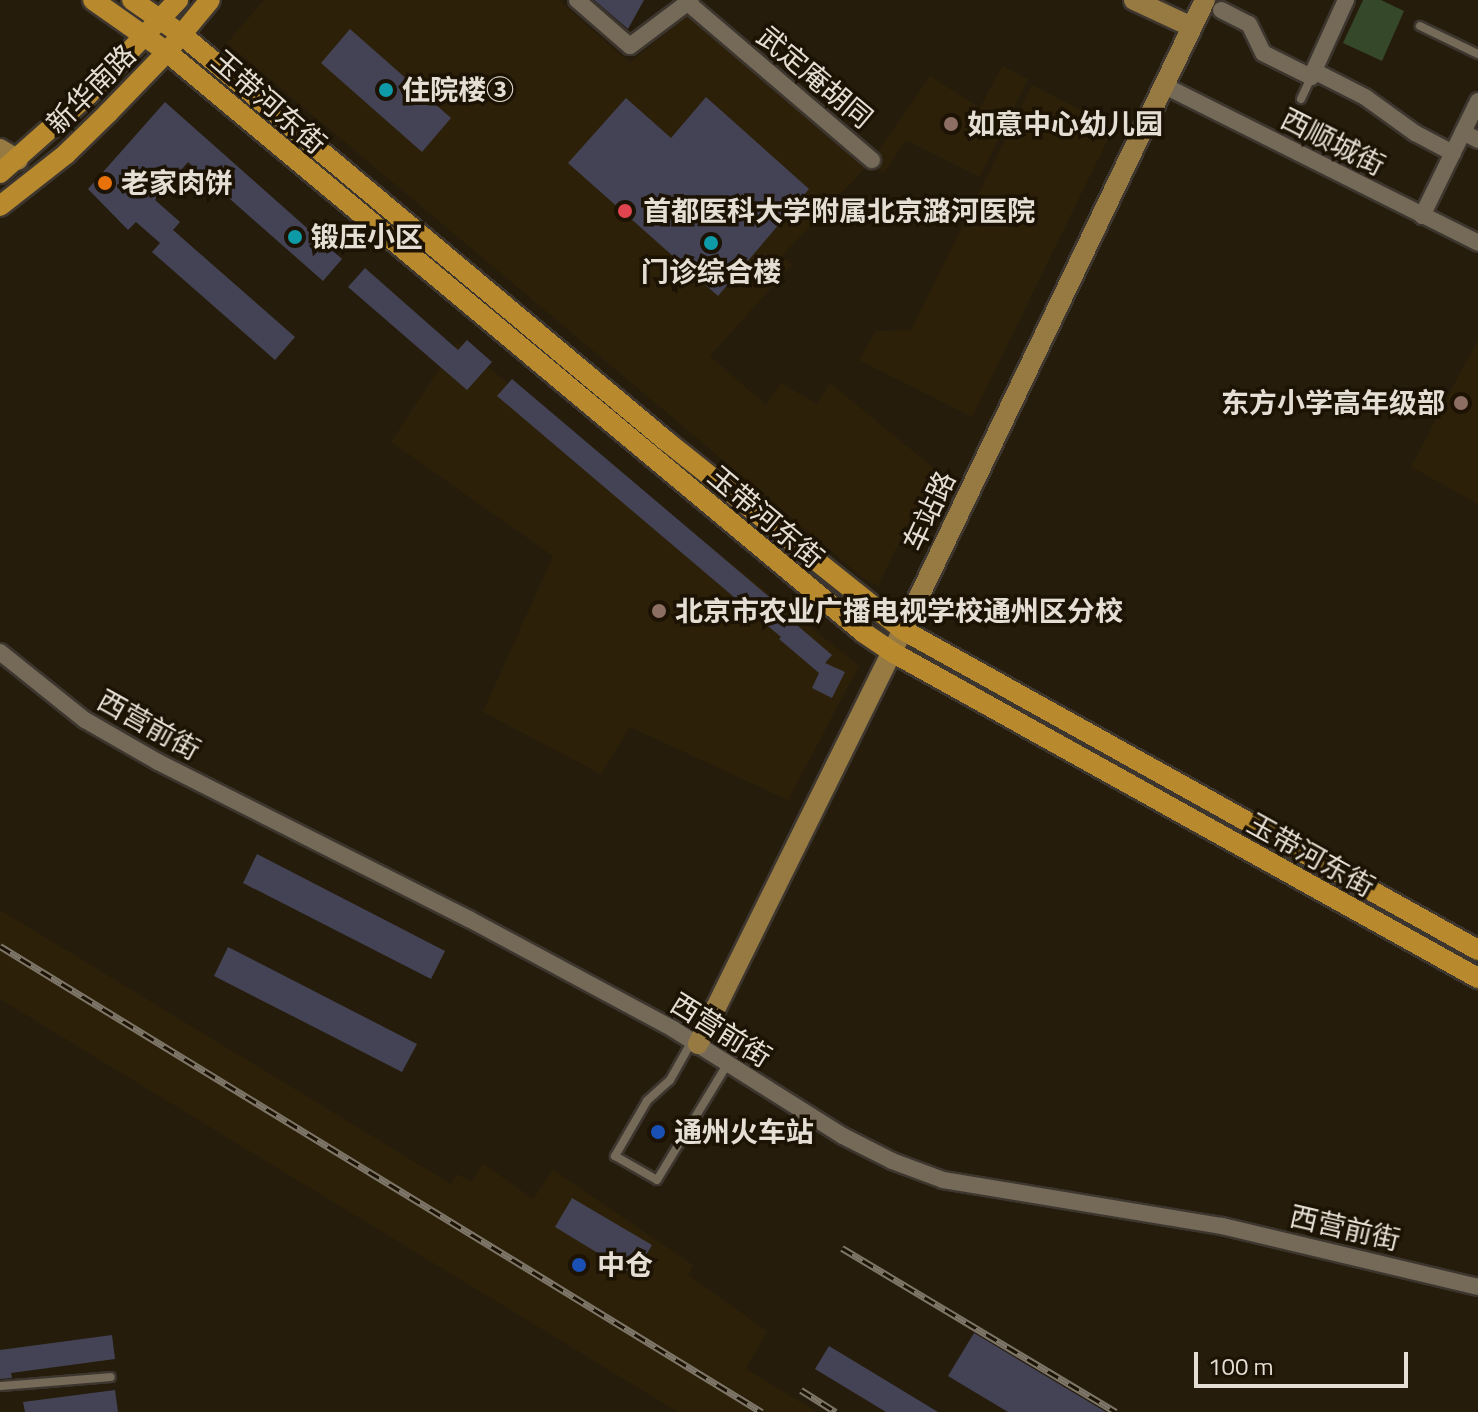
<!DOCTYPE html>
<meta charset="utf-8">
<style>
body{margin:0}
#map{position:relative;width:1478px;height:1412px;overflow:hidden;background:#251c0c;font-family:"Titillium Web","Noto Sans SC",sans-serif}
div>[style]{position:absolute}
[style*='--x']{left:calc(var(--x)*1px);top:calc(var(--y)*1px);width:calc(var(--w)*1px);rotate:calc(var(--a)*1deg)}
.built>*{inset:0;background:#2d2009}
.green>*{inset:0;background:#35482a}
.building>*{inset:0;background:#434355}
.roads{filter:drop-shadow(2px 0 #3d362f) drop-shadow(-2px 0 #3d362f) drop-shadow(0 2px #3d362f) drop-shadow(0 -2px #3d362f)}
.lane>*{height:8px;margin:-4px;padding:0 4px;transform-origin:4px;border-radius:4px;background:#746a57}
.street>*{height:16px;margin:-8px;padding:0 8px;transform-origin:8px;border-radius:8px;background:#746a57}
.secondary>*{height:20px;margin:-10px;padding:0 10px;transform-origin:10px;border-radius:10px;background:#967a42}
.primary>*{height:20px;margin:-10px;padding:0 10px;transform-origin:10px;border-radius:10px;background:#b88a2d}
.rail>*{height:7px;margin-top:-3.5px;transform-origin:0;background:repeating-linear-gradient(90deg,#1c1304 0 12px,#7e7769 0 24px);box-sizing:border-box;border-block:2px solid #7e7769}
.dots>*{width:22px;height:22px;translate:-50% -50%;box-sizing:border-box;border:4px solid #1c1304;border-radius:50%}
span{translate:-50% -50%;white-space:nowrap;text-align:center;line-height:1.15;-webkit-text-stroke:7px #1c1304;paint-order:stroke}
.street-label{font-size:28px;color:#e4ded4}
.poi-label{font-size:28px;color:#e4ded4;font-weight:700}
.left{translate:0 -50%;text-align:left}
.right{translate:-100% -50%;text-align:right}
.scale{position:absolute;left:1194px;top:1352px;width:214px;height:36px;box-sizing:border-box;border:4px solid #e4ded4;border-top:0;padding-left:10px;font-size:24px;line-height:28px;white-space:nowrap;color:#e4ded4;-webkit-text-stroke:6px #1c1304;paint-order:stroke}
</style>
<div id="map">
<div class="built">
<div style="clip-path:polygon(264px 0,559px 0,630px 63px,690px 13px,868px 165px,782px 256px,792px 265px,710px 356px,766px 405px,781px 383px,817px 404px,830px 383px,935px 469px,878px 586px,862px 577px,227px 43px)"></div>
<div style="clip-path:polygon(1002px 66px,1028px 79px,980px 177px,906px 140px,884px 173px,870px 163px,930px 76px,980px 108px)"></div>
<div style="clip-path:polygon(1032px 85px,1114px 127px,972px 417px,859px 360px,876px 331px,911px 330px)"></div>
<div style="clip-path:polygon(1478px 339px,1478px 504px,1411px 467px)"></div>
<div style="clip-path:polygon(457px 342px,859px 666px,788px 800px,630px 727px,601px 774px,483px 712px,553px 556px,391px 442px)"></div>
<div style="clip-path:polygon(0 910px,451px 1184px,457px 1174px,472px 1182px,483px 1163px,533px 1199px,553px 1170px,693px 1265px,688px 1275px,767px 1331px,746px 1369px,817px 1412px,678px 1412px,0 999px)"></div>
</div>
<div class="green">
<div style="clip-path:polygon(1363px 0,1381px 0,1404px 11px,1382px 61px,1343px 43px)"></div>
</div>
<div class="building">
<div style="clip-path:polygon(594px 0,644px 0,628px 29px)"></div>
<div style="clip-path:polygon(350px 29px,451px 118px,422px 152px,321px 63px)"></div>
<div style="clip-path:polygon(706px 97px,809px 189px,718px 296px,568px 163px,626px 98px,671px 138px)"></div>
<div style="clip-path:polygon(165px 102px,342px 259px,323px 281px,188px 162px,155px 200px,180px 222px,173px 230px,295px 337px,275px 360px,152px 252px,160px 243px,136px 222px,128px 230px,88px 189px)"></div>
<div style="clip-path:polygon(365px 268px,458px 350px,467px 340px,492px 362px,467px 390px,348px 287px)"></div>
<div style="clip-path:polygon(512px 379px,780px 606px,778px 609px,832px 655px,825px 663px,845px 672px,832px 698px,812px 688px,819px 673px,779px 639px,781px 637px,497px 396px)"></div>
<div style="clip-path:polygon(257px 854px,445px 951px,431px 979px,243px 883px)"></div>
<div style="clip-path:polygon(228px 947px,417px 1044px,402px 1072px,214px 976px)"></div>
<div style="clip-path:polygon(572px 1198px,652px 1245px,634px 1275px,555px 1227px)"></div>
<div style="clip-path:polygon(974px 1333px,1106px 1412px,1008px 1412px,948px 1376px)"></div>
<div style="clip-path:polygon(112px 1335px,115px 1359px,11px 1373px,12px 1378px,0 1379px,0 1350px)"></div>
<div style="clip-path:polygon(829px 1346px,938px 1412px,886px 1412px,815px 1369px)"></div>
<div style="clip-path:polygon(115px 1390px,118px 1412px,25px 1412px,23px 1402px)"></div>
</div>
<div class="roads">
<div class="lane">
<div style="--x:1420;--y:26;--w:64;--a:25.8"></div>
<div style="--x:1301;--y:99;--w:23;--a:-65"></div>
<div style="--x:692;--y:1041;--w:45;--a:119.4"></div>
<div style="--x:670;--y:1080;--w:31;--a:138"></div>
<div style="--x:647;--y:1101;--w:64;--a:120.2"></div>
<div style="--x:615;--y:1156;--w:48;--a:29.7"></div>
<div style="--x:657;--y:1180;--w:135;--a:-58.7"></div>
<div style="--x:0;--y:1386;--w:111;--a:-4.6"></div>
</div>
<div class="street">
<div style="--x:577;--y:0;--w:70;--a:41"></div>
<div style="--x:630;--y:46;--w:76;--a:-37"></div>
<div style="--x:688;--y:3;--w:242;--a:40.5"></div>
<div style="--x:1221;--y:10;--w:31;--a:27"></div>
<div style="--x:1249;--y:24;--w:32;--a:64"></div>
<div style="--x:1263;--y:53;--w:54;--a:26.6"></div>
<div style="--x:1311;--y:77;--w:85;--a:-65.6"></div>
<div style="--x:1314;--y:71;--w:57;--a:27"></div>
<div style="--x:1365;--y:97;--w:62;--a:35.8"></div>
<div style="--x:1415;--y:133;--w:43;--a:27.8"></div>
<div style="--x:1165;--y:86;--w:350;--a:26.6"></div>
<div style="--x:1463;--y:132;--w:17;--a:28"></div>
<div style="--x:1422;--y:216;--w:128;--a:-64"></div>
<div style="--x:0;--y:652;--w:109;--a:38.7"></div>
<div style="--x:85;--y:720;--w:84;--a:29.9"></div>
<div style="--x:158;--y:762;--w:348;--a:26.8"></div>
<div style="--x:469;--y:919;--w:232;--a:28.3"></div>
<div style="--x:673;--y:1029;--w:201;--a:32.2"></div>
<div style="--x:843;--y:1136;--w:55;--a:27"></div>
<div style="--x:892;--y:1161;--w:54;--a:20.4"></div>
<div style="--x:943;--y:1180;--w:283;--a:9.4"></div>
<div style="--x:1222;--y:1226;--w:263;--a:13.4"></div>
</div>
<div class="secondary">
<div style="--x:1134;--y:0;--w:64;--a:25"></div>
<div style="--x:0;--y:149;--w:21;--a:31"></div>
<div style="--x:698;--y:1044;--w:462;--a:-63.7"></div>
<div style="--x:903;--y:630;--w:699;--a:-64.39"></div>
</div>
<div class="primary">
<div style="--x:93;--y:0;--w:90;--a:35.1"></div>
<div style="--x:167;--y:52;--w:907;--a:39.81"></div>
<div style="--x:864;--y:633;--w:34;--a:34"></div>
<div style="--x:892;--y:652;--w:671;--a:29.09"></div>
<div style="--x:132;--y:0;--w:60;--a:34.8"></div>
<div style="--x:181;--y:34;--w:632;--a:39.99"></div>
<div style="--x:665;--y:440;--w:305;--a:38.6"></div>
<div style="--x:903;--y:630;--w:658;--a:29.1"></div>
<div style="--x:0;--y:173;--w:118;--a:-41.6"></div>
<div style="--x:88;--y:95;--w:131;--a:-46.5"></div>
<div style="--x:0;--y:206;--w:84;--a:-38.2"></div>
<div style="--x:66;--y:154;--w:59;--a:-44.3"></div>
<div style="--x:108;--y:113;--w:85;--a:-46"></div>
<div style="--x:167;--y:52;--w:67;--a:-50.4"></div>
</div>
</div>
<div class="rail">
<div style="--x:0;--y:946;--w:893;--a:31.45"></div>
<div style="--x:842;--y:1248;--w:319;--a:30.9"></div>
<div style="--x:801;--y:1390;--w:41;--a:32.2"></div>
</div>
<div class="dots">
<div style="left:386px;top:90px;background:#0f9aa8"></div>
<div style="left:951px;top:124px;background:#8d6e63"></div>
<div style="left:105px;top:183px;background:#e8710a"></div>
<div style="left:625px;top:211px;background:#e0444e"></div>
<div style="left:295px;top:237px;background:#0f9aa8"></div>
<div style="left:711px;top:243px;background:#0f9aa8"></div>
<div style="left:1461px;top:403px;background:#8d6e63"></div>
<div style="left:659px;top:611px;background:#8d6e63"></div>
<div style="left:658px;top:1132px;background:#1a4fb4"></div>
<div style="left:579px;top:1265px;background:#1a4fb4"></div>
</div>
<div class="street-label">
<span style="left:815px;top:77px;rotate:40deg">武定庵胡同</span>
<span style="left:91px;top:89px;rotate:-45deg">新华南路</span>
<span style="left:269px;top:102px;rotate:41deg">玉带河东街</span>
<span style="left:1333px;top:142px;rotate:27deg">西顺城街</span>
<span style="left:929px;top:511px;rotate:-65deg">车站路</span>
<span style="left:766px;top:517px;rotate:40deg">玉带河东街</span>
<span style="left:149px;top:725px;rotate:29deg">西营前街</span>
<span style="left:1311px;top:855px;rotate:29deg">玉带河东街</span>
<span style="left:721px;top:1030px;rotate:32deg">西营前街</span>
<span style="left:1345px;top:1228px;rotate:13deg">西营前街</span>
</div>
<div class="poi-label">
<span class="left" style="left:402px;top:90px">住院楼③</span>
<span class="left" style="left:967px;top:124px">如意中心幼儿园</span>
<span class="left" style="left:121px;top:183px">老家肉饼</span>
<span class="left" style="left:643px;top:211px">首都医科大学附属北京潞河医院</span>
<span class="left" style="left:311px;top:237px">锻压小区</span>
<span style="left:711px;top:272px">门诊综合楼</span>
<span class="right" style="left:1445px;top:403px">东方小学高年级部</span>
<span class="left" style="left:675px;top:611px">北京市农业广播电视学校通州区分校</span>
<span class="left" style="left:674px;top:1132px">通州火车站</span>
<span class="left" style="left:597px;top:1265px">中仓</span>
</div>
<div class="scale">100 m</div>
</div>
